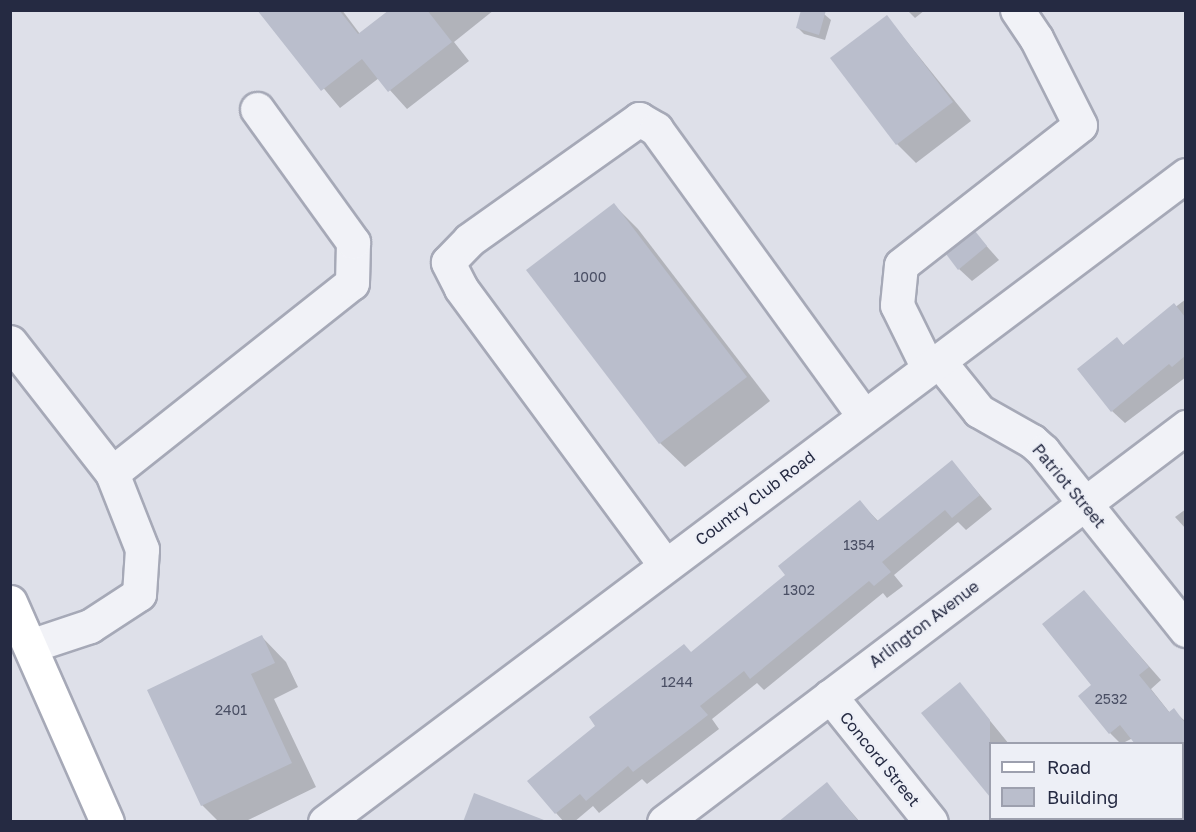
<!DOCTYPE html>
<style>
body{margin:0}
#map{position:relative;width:1196px;height:832px;overflow:hidden;background:#dee0e9;font-family:"Golos Text",sans-serif}
div>[style]{position:absolute}
[style*='--x']{left:calc(var(--x)*1px);top:calc(var(--y)*1px);width:calc(var(--w)*1px);rotate:calc(var(--a)*1deg)}
.shadow>*{inset:0;background:#0003}
.building>*{inset:0;background:#babecc}
.roads{filter:drop-shadow(2px 0 #a6a9b7) drop-shadow(-2px 0 #a6a9b7) drop-shadow(0 2px #a6a9b7) drop-shadow(0 -2px #a6a9b7)}
.minor>*{height:33px;margin:-16.5px;padding:0 16.5px;transform-origin:16.5px;border-radius:16.5px;background:#f1f2f7}
.major>*{height:33px;margin:-16.5px;padding:0 16.5px;transform-origin:16.5px;border-radius:16.5px;background:#fff}
span{translate:-50% -50%;white-space:nowrap;text-align:center;line-height:1.15;-webkit-text-stroke:4.5px #edeff6;paint-order:stroke}
.number-label{font-size:14px;color:#4a4f64}
.number-label span{-webkit-text-stroke-width:0}
.street-label{font-size:16px;color:#252a42}
.frame{position:absolute;inset:0;border:12px solid #252a42;pointer-events:none}
.legend{position:absolute;left:989px;top:742px;width:195px;height:78px;box-sizing:border-box;background:#edeff6;border:2px solid #9da0ae;margin:0;padding:8px 10px;list-style:none;font-size:18px;color:#252a42}
.legend li{display:flex;align-items:center;gap:12px;height:30px}
.legend b{width:30px;border:2px solid #9da0ae}
</style>
<div id="map">
<div class="shadow">
<div style="clip-path:polygon(259px 10px,342px 10px,360px 34px,391px 10px,494px 10px,454px 42px,469px 61px,407px 109px,379px 78px,340px 108px)"></div>
<div style="clip-path:polygon(907px 10px,925px 10px,915px 18px)"></div>
<div style="clip-path:polygon(824px 14px,831px 20px,825px 40px,804px 34px,798px 28px)"></div>
<div style="clip-path:polygon(887px 17px,971px 121px,916px 163px,897px 144px)"></div>
<div style="clip-path:polygon(614px 205px,638px 229px,770px 401px,685px 467px,660px 443px,528px 270px)"></div>
<div style="clip-path:polygon(975px 233px,999px 260px,972px 281px,959px 269px)"></div>
<div style="clip-path:polygon(1186px 299px,1186px 377px,1125px 423px,1112px 411px,1117px 339px,1124px 346px)"></div>
<div style="clip-path:polygon(952px 462px,992px 509px,966px 530px,958px 522px,894px 575px,903px 586px,887px 598px,883px 593px,764px 690px,757px 683px,712px 719px,719px 729px,647px 784px,642px 779px,599px 813px,593px 806px,574px 822px,564px 822px,556px 813px,530px 781px,788px 576px,860px 502px,879px 522px)"></div>
<div style="clip-path:polygon(1186px 509px,1186px 529px,1175px 517px)"></div>
<div style="clip-path:polygon(1084px 592px,1161px 680px,1151px 689px,1170px 713px,1173px 710px,1186px 722px,1186px 822px,1179px 818px,1182px 818px,1182px 744px,1133px 738px,1121px 744px,1110px 733px,1093px 685px)"></div>
<div style="clip-path:polygon(262px 637px,286px 662px,298px 687px,274px 699px,316px 787px,244px 822px,219px 822px,202px 805px)"></div>
<div style="clip-path:polygon(960px 684px,1009px 744px,990px 744px,990px 791px,923px 713px)"></div>
<div style="clip-path:polygon(827px 784px,860px 822px,792px 822px)"></div>
<div style="clip-path:polygon(1013px 818px,1080px 818px,1083px 822px,1016px 822px)"></div>
</div>
<div class="building">
<div style="clip-path:polygon(257px 10px,339px 10px,358px 34px,389px 10px,427px 10px,452px 42px,388px 92px,362px 59px,321px 91px)"></div>
<div style="clip-path:polygon(801px 10px,826px 10px,819px 35px,796px 28px)"></div>
<div style="clip-path:polygon(887px 15px,953px 102px,896px 145px,830px 58px)"></div>
<div style="clip-path:polygon(614px 203px,747px 377px,659px 444px,526px 270px)"></div>
<div style="clip-path:polygon(975px 231px,987px 246px,958px 270px,946px 254px)"></div>
<div style="clip-path:polygon(1174px 303px,1185px 317px,1185px 356px,1172px 367px,1169px 364px,1111px 412px,1077px 369px,1117px 337px,1123px 345px)"></div>
<div style="clip-path:polygon(952px 460px,980px 495px,952px 518px,945px 510px,882px 562px,891px 572px,874px 586px,869px 581px,750px 679px,744px 671px,700px 706px,708px 715px,690px 729px,633px 772px,628px 766px,586px 801px,580px 794px,555px 814px,527px 781px,595px 726px,589px 717px,684px 644px,691px 652px,785px 575px,778px 566px,860px 500px,877px 521px)"></div>
<div style="clip-path:polygon(1084px 590px,1149px 667px,1139px 675px,1169px 712px,1174px 708px,1185px 723px,1185px 744px,1135px 744px,1120px 725px,1109px 734px,1078px 696px,1091px 685px,1042px 624px)"></div>
<div style="clip-path:polygon(262px 635px,275px 663px,251px 674px,292px 763px,201px 806px,147px 690px)"></div>
<div style="clip-path:polygon(960px 682px,990px 720px,990px 797px,921px 713px)"></div>
<div style="clip-path:polygon(827px 782px,859px 822px,778px 822px)"></div>
<div style="clip-path:polygon(474px 793px,544px 820px,544px 822px,463px 822px)"></div>
</div>
<div class="roads">
<div class="minor">
<div style="--x:10;--y:342;--w:166;--a:52.1"></div>
<div style="--x:112;--y:473;--w:82;--a:68.5"></div>
<div style="--x:142;--y:549;--w:45;--a:93.8"></div>
<div style="--x:139;--y:594;--w:59;--a:146.9"></div>
<div style="--x:90;--y:626;--w:63;--a:161.6"></div>
<div style="--x:938;--y:360;--w:65;--a:51.2"></div>
<div style="--x:979;--y:411;--w:61;--a:29.5"></div>
<div style="--x:1032;--y:441;--w:15;--a:42"></div>
<div style="--x:1043;--y:451;--w:229;--a:51.4"></div>
<div style="--x:928;--y:368;--w:70;--a:-116.2"></div>
<div style="--x:897;--y:305;--w:40;--a:-84.3"></div>
<div style="--x:901;--y:265;--w:227;--a:-38"></div>
<div style="--x:1080;--y:125;--w:97;--a:-116.8"></div>
<div style="--x:1036;--y:38;--w:34;--a:-124"></div>
<div style="--x:112;--y:473;--w:306;--a:-38.4"></div>
<div style="--x:352;--y:283;--w:41;--a:-88.6"></div>
<div style="--x:353;--y:242;--w:164;--a:-125.8"></div>
<div style="--x:665;--y:565;--w:344;--a:-126.4"></div>
<div style="--x:461;--y:288;--w:29;--a:-117"></div>
<div style="--x:448;--y:262;--w:30;--a:-46"></div>
<div style="--x:469;--y:240;--w:209;--a:-35.4"></div>
<div style="--x:639;--y:119;--w:20;--a:30"></div>
<div style="--x:656;--y:129;--w:354;--a:54.1"></div>
<div style="--x:830;--y:696;--w:161;--a:51.3"></div>
<div style="--x:325;--y:822;--w:1077;--a:-36.92"></div>
<div style="--x:664;--y:822;--w:655;--a:-37.11"></div>
</div>
<div class="major">
<div style="--x:10;--y:602;--w:240;--a:66.2"></div>
</div>
</div>
<div class="number-label">
<span style="left:590px;top:277px">1000</span>
<span style="left:859px;top:545px">1354</span>
<span style="left:799px;top:590px">1302</span>
<span style="left:677px;top:682px">1244</span>
<span style="left:1111px;top:699px">2532</span>
<span style="left:231px;top:710px">2401</span>
</div>
<div class="street-label">
<span style="left:1069px;top:486px;rotate:50deg">Patriot Street</span>
<span style="left:755px;top:498px;rotate:-37deg">Country Club Road</span>
<span style="left:924px;top:624px;rotate:-37deg">Arlington Avenue</span>
<span style="left:880px;top:759px;rotate:51deg">Concord Street</span>
</div>
<div class="frame"></div>
<ul class="legend">
<li><b style="height:8px;background:#fff"></b>Road</li>
<li><b style="height:16px;background:#babecc"></b>Building</li>
</ul>
</div>
